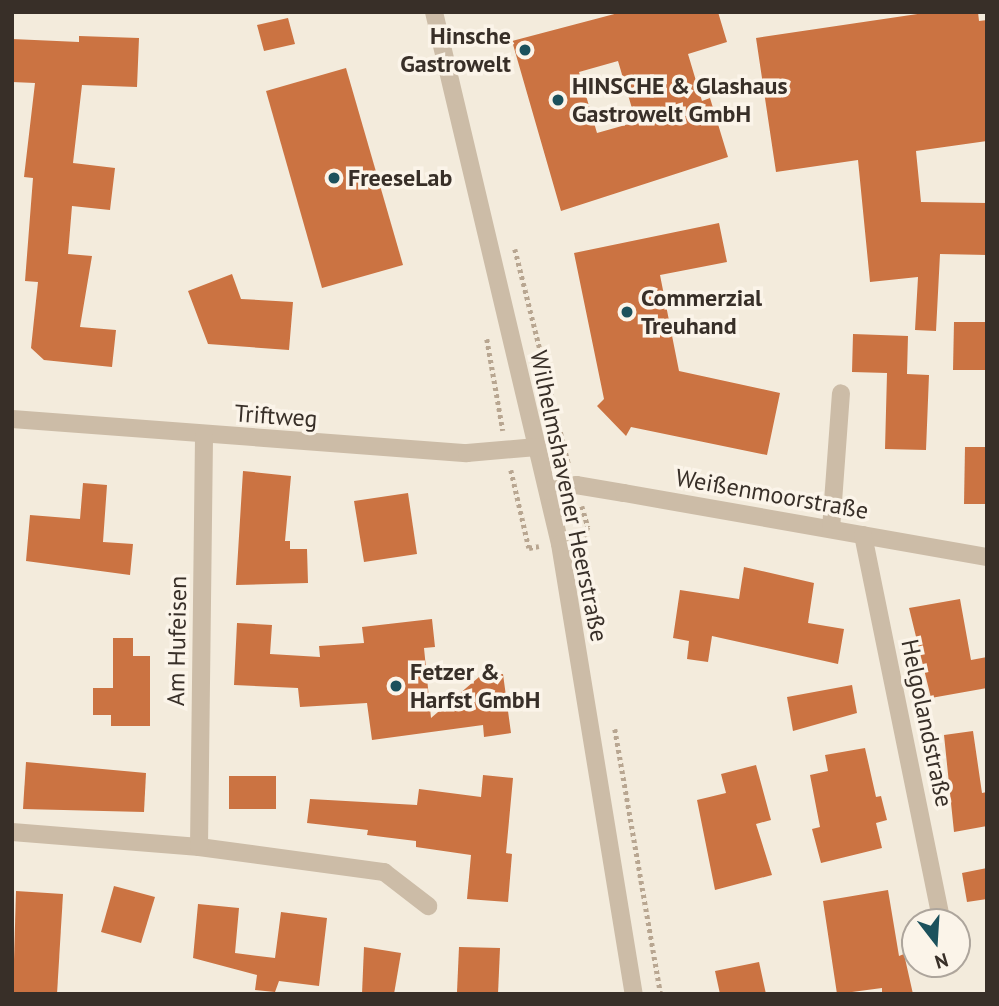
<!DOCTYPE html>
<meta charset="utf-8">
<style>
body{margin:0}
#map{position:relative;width:999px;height:1006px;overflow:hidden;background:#f3ebdc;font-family:"PT Sans",sans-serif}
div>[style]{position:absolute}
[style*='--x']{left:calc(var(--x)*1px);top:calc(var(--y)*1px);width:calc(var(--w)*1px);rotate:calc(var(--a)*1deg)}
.building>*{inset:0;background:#cb7342}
.path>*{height:4.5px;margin-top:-2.25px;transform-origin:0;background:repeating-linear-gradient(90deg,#b8a691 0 3.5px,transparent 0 7px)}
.minor>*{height:18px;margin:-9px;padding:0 9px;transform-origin:9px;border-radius:9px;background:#ccbca7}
.dots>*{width:19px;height:19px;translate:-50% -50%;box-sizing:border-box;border:4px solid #fbf4e9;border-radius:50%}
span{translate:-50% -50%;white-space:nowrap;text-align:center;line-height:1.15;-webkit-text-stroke:7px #fbf4e9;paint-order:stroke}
.poi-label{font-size:24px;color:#382f28;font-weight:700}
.right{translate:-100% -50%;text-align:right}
.left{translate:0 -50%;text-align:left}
.street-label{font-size:24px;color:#382f28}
.frame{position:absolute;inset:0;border:14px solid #382f28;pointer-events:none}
.north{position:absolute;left:901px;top:908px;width:70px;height:70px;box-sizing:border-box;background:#fbf4e9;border:2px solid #ada59c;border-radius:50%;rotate:163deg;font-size:19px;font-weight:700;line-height:28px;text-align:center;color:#382f28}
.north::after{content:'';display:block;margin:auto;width:24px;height:32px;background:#1c515c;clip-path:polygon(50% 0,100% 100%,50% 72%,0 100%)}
</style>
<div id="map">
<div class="building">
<div style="clip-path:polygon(evenodd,622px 12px,718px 12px,727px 42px,688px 54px,702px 101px,710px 98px,728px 157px,561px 211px,512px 41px,622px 12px,618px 61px,636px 122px,597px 133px,579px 72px,618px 61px)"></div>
<div style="clip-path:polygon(931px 12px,978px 12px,979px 21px,987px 20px,987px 141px,916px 151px,921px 202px,987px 203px,987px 255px,940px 254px,936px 331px,915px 330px,918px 277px,870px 282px,858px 160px,776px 172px,756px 38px)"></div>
<div style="clip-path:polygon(288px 18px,295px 44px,264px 51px,257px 25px)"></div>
<div style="clip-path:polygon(79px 36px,139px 38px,137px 87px,82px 85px,73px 163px,115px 168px,110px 210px,72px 206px,68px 254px,92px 256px,80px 327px,116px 330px,112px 367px,44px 360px,31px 348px,38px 282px,25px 281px,33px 178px,24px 177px,35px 83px,12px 82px,12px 39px,79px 42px)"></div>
<div style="clip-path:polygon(346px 68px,403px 265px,322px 288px,266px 91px)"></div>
<div style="clip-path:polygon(719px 223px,727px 262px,660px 275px,679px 371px,780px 393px,767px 455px,631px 427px,626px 436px,597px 406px,604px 399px,574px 253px)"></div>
<div style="clip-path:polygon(232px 274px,241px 299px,293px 302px,289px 350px,208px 344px,188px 291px)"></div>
<div style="clip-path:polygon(954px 322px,987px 322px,987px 370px,953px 370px)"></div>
<div style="clip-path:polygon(853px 334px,908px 336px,907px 374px,929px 375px,926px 450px,885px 449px,887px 373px,852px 372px)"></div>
<div style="clip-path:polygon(965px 447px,987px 447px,987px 504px,964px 504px)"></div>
<div style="clip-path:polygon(243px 471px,291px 476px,285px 541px,290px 541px,290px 549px,307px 549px,308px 583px,236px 585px)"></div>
<div style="clip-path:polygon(83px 483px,107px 485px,103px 542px,133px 544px,130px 575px,26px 561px,30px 515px,80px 519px)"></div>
<div style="clip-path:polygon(408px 493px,417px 554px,364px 562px,354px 501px)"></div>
<div style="clip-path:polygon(744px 567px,814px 583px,808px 623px,844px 629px,838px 664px,712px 636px,708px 662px,687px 659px,689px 641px,673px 638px,680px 590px,739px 599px)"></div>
<div style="clip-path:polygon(960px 599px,971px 660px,987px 657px,987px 688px,931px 698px,909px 608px)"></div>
<div style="clip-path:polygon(432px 619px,435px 647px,424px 648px,431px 718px,479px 677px,503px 674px,511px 733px,484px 737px,483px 725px,372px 740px,367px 703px,300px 707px,298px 688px,234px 685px,237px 623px,272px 625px,270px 654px,320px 657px,319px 646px,364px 643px,362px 627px)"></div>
<div style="clip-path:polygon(113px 638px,133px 638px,133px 656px,150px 656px,150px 726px,111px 726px,111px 715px,93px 715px,93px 688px,113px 688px)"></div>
<div style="clip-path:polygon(852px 685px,857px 713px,793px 731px,787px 697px)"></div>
<div style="clip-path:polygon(973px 731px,982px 793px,987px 792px,987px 826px,954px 832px,944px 735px)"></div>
<div style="clip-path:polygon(865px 748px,876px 797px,881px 796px,887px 820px,876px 823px,882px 848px,821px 863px,812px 829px,820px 827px,810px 775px,828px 771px,825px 755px)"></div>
<div style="clip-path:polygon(26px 762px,146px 773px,144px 812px,23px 809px)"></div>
<div style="clip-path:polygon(756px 765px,771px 820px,756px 824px,772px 875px,715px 890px,697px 800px,726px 793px,721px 774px)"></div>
<div style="clip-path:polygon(483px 775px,513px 778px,506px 853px,512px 854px,508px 902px,467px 899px,471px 855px,416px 847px,416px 841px,367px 835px,368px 830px,307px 823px,310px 799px,417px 805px,419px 789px,481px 797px)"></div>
<div style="clip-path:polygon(229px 776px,276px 776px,276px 809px,229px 809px)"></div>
<div style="clip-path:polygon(987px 868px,987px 899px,967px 902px,962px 873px)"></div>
<div style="clip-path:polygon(114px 886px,155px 897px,141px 943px,101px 932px)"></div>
<div style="clip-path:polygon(888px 890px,899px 956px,904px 954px,913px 994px,882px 994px,882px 988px,837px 994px,823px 901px)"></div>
<div style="clip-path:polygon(16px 891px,63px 894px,57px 994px,13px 994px)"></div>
<div style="clip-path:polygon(198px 904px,239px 908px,235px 953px,275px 958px,281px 912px,327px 918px,319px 986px,279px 981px,275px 992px,255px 990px,257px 975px,193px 958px)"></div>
<div style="clip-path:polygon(364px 947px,401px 953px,394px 994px,362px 994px)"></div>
<div style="clip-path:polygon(459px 947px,500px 948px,498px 994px,457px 992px)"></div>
<div style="clip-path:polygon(759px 962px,766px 994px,720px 994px,715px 971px)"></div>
</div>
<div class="path">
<div style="--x:515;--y:249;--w:223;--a:76"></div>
<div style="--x:487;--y:339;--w:93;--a:80.1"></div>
<div style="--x:511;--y:470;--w:80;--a:77"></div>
<div style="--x:529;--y:548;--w:10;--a:-11"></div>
<div style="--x:582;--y:506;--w:22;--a:74"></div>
<div style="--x:588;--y:527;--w:15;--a:113"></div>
<div style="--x:615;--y:729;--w:269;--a:80.2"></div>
</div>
<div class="minor">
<div style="--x:434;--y:12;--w:547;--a:76.68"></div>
<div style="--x:560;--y:544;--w:456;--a:80.7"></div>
<div style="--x:12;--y:419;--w:456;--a:4.3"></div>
<div style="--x:467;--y:453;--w:70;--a:-4.9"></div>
<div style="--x:548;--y:491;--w:29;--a:-12"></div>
<div style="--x:576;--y:485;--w:49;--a:9.5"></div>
<div style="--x:624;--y:493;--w:369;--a:10"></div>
<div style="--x:831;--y:529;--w:136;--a:-85.8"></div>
<div style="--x:863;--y:535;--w:395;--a:78.5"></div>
<div style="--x:12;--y:832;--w:188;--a:4.6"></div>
<div style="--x:199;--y:847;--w:187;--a:7.7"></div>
<div style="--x:384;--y:872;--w:56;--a:37.7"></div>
<div style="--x:199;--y:847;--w:411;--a:-89.3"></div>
<div style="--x:951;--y:964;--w:1;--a:90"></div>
</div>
<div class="dots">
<div style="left:525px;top:50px;background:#1c515c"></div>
<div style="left:558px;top:100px;background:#1c515c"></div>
<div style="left:334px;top:178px;background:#1c515c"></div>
<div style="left:627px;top:312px;background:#1c515c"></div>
<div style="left:396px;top:686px;background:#1c515c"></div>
</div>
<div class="poi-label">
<span class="right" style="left:511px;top:50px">Hinsche<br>Gastrowelt</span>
<span class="left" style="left:572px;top:100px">HINSCHE &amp; Glashaus<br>Gastrowelt GmbH</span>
<span class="left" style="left:348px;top:178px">FreeseLab</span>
<span class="left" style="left:641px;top:312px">Commerzial<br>Treuhand</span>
<span class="left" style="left:410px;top:686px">Fetzer &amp;<br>Harfst GmbH</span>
</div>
<div class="street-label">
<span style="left:276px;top:416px;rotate:4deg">Triftweg</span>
<span style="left:772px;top:494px;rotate:10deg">Weißenmoorstraße</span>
<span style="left:569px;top:496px;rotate:78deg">Wilhelmshavener Heerstraße</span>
<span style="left:177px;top:641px;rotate:-89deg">Am Hufeisen</span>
<span style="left:927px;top:723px;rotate:78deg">Helgolandstraße</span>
</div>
<div class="frame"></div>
<div class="north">N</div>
</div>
